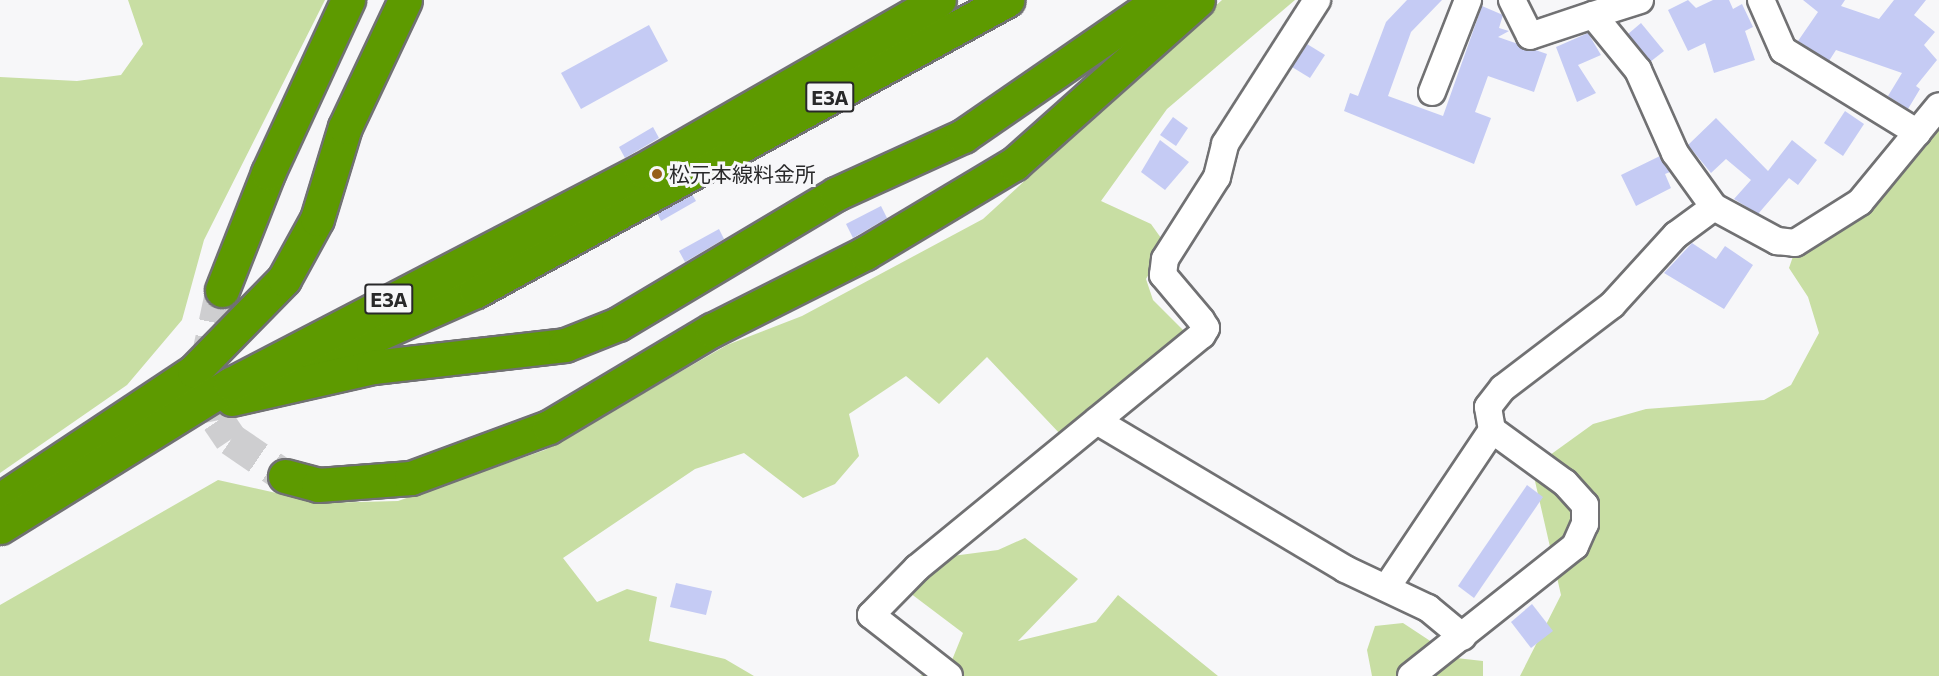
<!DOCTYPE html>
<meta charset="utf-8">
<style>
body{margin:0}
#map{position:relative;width:1939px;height:676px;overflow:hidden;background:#f7f7f9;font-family:Commissioner,"Noto Sans JP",sans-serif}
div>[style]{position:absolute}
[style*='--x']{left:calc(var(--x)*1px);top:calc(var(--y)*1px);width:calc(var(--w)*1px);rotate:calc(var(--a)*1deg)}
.green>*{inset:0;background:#c8dea3}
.building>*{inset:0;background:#c5cbf4}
.motorway-tunnel>*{height:33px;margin-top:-16.5px;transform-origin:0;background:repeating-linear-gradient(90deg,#ceced0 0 33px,transparent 0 49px)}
.roads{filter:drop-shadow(2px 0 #717173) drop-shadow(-2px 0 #717173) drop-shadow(0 2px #717173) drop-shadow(0 -2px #717173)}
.minor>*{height:26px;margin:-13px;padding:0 13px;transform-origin:13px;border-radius:13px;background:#fff}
.motorway>*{height:33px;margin:-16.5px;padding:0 16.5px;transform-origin:16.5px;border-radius:16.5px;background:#5d9a00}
.dots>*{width:16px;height:16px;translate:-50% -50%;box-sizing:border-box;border:3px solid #f7f7f9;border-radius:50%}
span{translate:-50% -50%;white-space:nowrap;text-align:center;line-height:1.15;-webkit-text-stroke:6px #f7f7f9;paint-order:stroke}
.shield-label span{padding:2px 4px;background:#f7f7f9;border:2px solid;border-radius:4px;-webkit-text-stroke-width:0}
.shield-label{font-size:20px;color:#29292a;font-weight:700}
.poi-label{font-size:21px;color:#29292a}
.left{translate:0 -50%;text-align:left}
</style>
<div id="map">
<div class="green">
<div style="clip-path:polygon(128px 0,325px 0,204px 240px,182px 320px,127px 385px,0 473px,0 77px,77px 81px,121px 75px,143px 44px)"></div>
<div style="clip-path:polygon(1222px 0,1295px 0,1167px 109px,1101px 201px,1151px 224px,1166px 245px,1146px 279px,1153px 300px,1187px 334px,1062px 436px,987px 357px,939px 404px,906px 376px,849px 414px,859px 456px,835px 484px,803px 498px,744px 453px,695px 469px,563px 558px,597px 602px,627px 589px,657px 597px,649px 641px,725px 659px,754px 676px,0 676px,0 605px,218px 480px,321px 503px,398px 501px,545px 450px,727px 345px,802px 316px,983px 219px)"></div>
<div style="clip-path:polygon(1939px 110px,1939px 676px,1520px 676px,1561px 595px,1532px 468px,1593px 424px,1646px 409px,1764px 400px,1791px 385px,1819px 333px,1808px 297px,1789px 268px,1799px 239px,1863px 205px)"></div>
<div style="clip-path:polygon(1025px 538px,1078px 579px,1018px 641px,1096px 622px,1118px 595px,1218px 676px,920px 676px,952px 660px,963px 633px,910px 593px,937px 558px,998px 550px)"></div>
<div style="clip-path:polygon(1403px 623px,1456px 658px,1483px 661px,1483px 676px,1372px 676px,1367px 650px,1375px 626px)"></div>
</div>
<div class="building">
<div style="clip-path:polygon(1407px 0,1442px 0,1411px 32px,1388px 96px,1443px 116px,1482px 6px,1503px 15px,1499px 28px,1509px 31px,1498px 37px,1547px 54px,1534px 92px,1488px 76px,1475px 112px,1491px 118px,1474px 164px,1344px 111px,1350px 93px,1358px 96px,1386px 22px)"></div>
<div style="clip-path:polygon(1688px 0,1696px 8px,1713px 0,1729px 0,1733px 9px,1742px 4px,1753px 27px,1745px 31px,1755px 60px,1714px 73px,1705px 43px,1688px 51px,1668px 10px)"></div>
<div style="clip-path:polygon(1803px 0,1845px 0,1841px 6px,1879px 19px,1894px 0,1926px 0,1914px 15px,1935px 32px,1924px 45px,1937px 60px,1916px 86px,1920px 89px,1908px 109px,1888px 96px,1902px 73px,1836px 50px,1829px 61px,1798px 41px,1818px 12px)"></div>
<div style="clip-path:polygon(1641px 23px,1664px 51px,1650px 62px,1628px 34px)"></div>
<div style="clip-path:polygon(649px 25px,668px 61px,581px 109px,561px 73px)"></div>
<div style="clip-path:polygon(1588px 33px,1601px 55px,1578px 65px,1596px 93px,1577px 102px,1556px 47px)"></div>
<div style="clip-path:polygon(1307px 44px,1325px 55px,1310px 78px,1292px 67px)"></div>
<div style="clip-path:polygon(1845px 111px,1864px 124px,1843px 156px,1824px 143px)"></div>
<div style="clip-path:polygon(1173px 117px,1188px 128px,1176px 146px,1160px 135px)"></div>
<div style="clip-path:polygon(1716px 118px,1768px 171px,1792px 140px,1817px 160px,1798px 185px,1789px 178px,1758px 214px,1734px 199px,1751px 180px,1726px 159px,1711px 173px,1688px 145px)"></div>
<div style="clip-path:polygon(653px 127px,659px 138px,625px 158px,619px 147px)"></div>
<div style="clip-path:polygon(1160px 140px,1189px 162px,1165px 190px,1141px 172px)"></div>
<div style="clip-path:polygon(1660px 156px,1670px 172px,1665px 174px,1671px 188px,1636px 206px,1621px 175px)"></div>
<div style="clip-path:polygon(692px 194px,696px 201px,661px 221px,657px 213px)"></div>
<div style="clip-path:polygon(881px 206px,887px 218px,853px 238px,846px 224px)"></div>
<div style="clip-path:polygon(719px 229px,724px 239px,685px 262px,679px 251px)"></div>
<div style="clip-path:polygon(1692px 243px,1716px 259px,1725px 246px,1753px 265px,1724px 309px,1664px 273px)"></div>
<div style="clip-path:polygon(1527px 485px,1543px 497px,1474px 598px,1458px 586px)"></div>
<div style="clip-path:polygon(676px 583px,712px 591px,706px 615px,670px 607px)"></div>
<div style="clip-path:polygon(1532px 604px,1553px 631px,1531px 648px,1511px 622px)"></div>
</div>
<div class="motorway-tunnel">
<div style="--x:222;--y:290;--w:77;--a:102"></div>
<div style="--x:206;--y:365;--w:56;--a:77.7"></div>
<div style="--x:218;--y:420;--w:23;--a:56"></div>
<div style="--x:231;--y:439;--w:65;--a:34.4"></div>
</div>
<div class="roads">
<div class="minor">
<div style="--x:1512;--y:0;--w:40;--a:63.4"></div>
<div style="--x:1530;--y:36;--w:66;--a:-18.4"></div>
<div style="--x:1640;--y:0;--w:49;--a:162.3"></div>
<div style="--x:1593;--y:15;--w:71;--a:50.7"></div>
<div style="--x:1638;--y:70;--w:91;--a:66"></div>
<div style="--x:1675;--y:153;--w:67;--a:54.2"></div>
<div style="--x:1714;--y:207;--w:72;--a:28.4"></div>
<div style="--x:1777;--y:241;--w:18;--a:6"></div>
<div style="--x:1795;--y:243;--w:77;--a:-32.2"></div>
<div style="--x:1860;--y:202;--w:124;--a:-50.5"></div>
<div style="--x:1761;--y:0;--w:55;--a:66.3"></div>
<div style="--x:1783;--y:50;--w:158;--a:31.6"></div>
<div style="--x:1432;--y:92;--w:99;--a:-68.6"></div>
<div style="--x:1097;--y:421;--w:289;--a:30.8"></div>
<div style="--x:1345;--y:569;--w:92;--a:25.2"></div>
<div style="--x:1428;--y:608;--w:45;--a:39.6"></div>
<div style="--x:1387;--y:587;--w:189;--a:-56.2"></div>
<div style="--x:949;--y:676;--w:99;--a:-142"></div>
<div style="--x:871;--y:615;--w:66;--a:-45.6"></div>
<div style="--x:917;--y:568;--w:368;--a:-39.3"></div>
<div style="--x:1202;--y:335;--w:8;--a:-60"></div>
<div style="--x:1206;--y:328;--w:9;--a:-122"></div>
<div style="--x:1201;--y:320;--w:59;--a:-130.2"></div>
<div style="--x:1163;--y:275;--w:16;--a:-83"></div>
<div style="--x:1165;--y:259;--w:97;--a:-57.6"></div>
<div style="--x:1217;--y:177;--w:34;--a:-76"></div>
<div style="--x:1225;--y:144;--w:171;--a:-57.4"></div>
<div style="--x:1411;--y:676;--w:209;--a:-38.4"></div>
<div style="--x:1575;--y:546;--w:24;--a:-66"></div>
<div style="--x:1585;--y:524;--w:19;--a:-90"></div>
<div style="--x:1585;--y:505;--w:30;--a:-132"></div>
<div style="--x:1565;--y:483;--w:90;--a:-144"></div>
<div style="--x:1492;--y:430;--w:23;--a:-100"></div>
<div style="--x:1488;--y:407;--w:24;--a:-52"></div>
<div style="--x:1503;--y:388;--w:137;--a:-37.3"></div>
<div style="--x:1612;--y:305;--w:95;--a:-47.6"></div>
<div style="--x:1676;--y:235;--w:47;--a:-36.4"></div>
</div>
<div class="motorway">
<div style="--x:222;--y:290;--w:126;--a:-68.5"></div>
<div style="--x:268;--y:173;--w:191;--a:-65.2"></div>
<div style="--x:302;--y:368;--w:190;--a:-23.9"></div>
<div style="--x:476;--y:291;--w:606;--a:-28.72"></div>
<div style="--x:232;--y:399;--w:145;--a:-12.8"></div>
<div style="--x:373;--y:367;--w:193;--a:-6.5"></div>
<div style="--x:565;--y:345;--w:57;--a:-21.6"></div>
<div style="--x:618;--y:324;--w:254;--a:-30.8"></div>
<div style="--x:836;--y:194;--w:140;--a:-24.5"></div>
<div style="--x:963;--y:136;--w:239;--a:-34.6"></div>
<div style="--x:285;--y:476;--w:34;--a:15"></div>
<div style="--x:318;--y:485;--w:93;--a:-4.3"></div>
<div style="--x:411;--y:478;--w:147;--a:-20.3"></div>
<div style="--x:549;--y:427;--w:190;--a:-30.8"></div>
<div style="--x:712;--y:330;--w:171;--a:-26.7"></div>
<div style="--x:865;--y:253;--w:174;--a:-30.9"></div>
<div style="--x:1014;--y:164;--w:246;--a:-41.7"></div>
<div style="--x:0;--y:500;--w:233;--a:-33.6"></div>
<div style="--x:194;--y:371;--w:129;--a:-45.6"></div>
<div style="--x:284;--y:279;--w:68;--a:-61.2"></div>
<div style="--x:317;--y:219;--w:96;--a:-73.1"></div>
<div style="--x:345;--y:127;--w:140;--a:-64.7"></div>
<div style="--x:0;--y:527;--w:272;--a:-31.8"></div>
<div style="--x:231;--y:384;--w:463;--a:-27.5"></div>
<div style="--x:642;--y:170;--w:342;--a:-29.8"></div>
</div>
</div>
<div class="dots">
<div style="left:657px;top:174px;background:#955e18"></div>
</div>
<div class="shield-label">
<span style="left:830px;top:97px">E3A</span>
<span style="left:389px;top:299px">E3A</span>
</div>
<div class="poi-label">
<span class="left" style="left:669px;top:174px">松元本線料金所</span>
</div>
</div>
